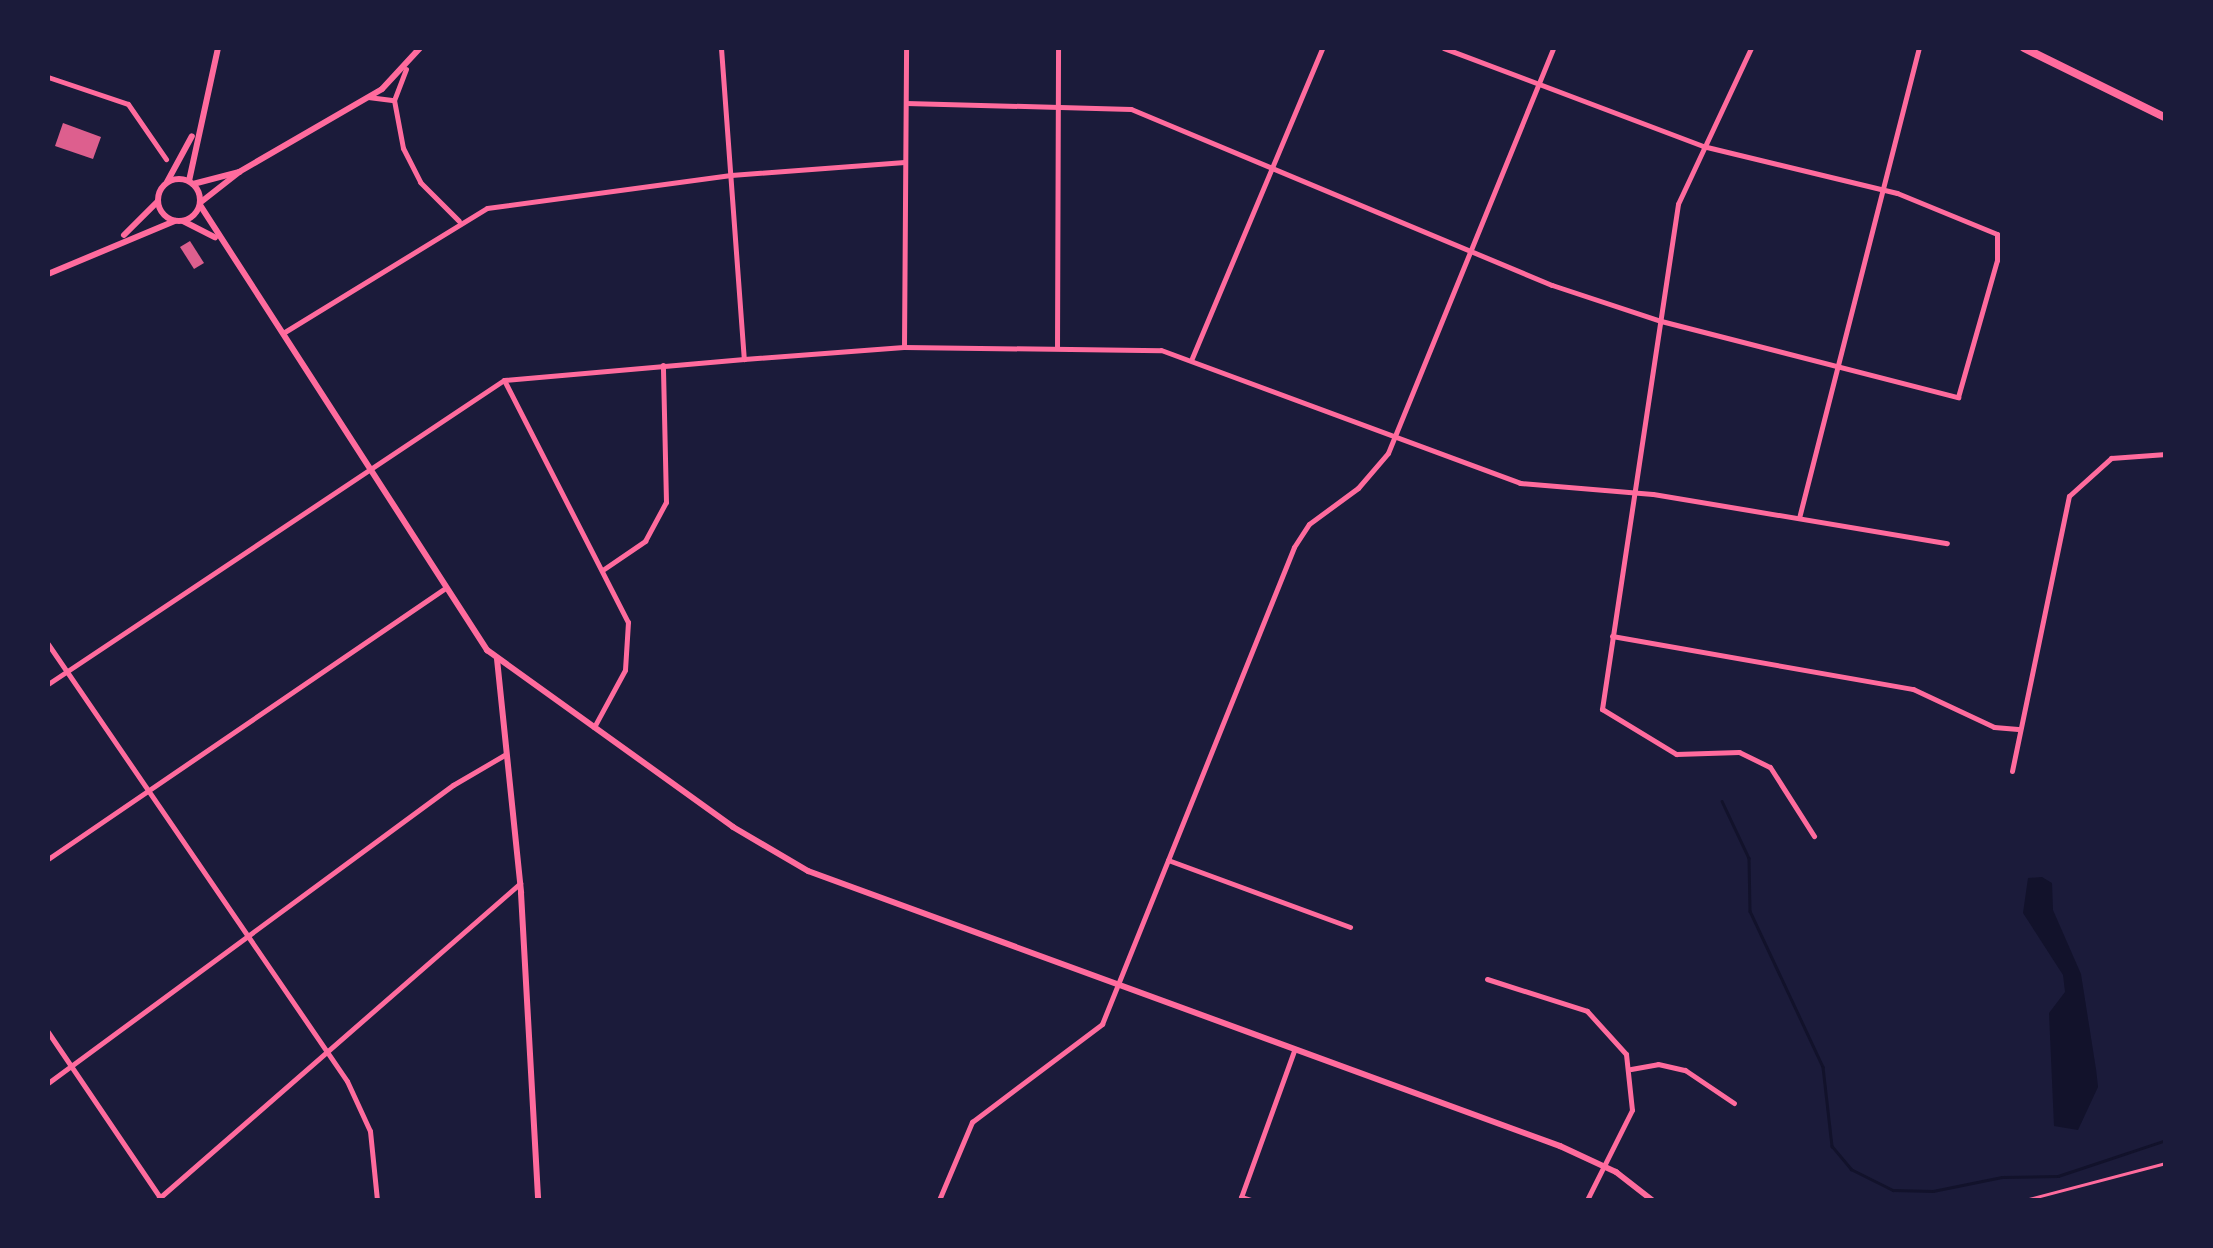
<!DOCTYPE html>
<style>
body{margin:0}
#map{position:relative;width:2213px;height:1248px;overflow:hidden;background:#1b1b3a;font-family:Jost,sans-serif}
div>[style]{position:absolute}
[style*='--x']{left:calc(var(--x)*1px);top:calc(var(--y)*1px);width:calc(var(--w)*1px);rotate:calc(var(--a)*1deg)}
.water>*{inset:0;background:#12122b}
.stream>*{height:2.5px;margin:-1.25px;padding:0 1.25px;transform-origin:1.25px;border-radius:1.25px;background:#12122b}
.building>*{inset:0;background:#dd5f8e}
.path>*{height:2.5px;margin:-1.25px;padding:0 1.25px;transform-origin:1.25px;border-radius:1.25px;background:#ff6b9d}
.minor>*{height:5px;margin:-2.5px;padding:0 2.5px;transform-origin:2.5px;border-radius:2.5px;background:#ff6b9d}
.tertiary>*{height:6px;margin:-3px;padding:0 3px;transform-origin:3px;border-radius:3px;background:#ff6b9d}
.tertiary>.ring{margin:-3px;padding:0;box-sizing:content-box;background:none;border:6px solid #ff6b9d;border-radius:50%}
.secondary>*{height:8px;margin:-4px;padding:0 4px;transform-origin:4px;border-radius:4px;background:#ff6b9d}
span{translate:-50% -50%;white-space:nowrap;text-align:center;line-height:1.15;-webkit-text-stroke:8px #1b1b3a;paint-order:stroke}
.frame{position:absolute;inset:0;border:50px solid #1b1b3a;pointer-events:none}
</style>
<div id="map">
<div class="water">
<div style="clip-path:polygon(2042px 877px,2052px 883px,2053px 910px,2081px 974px,2096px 1069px,2098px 1087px,2078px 1130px,2054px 1126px,2049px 1013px,2065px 992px,2063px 975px,2023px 913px,2028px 878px)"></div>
</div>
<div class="stream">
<div style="--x:1722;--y:801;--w:63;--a:64.7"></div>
<div style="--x:1749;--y:858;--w:53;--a:88.9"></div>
<div style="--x:1750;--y:911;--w:172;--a:64.9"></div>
<div style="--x:1823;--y:1067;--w:80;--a:83.5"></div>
<div style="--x:1832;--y:1146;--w:30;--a:50"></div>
<div style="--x:1851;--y:1169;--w:47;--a:26.6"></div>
<div style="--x:1893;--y:1190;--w:40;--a:1.4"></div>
<div style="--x:1933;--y:1191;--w:70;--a:-11.5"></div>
<div style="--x:2002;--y:1177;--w:56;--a:-1"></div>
<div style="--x:2058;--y:1176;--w:114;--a:-18.4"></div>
</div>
<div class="building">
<div style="clip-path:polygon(63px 123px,101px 137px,93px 159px,55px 146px)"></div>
<div style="clip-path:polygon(190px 241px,204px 263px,194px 269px,180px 247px)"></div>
</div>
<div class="path">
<div style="--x:2025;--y:1200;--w:146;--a:-14.7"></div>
</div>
<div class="minor">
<div style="--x:721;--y:48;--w:312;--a:85.8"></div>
<div style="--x:1751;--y:48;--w:172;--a:115.1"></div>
<div style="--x:1678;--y:204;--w:511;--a:98.56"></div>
<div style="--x:1602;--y:709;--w:87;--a:31.3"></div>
<div style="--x:1676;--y:754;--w:63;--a:-1.8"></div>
<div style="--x:1739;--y:752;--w:34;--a:26"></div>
<div style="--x:1770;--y:767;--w:82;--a:57.5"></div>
<div style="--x:406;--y:69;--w:33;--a:111"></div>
<div style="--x:394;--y:100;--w:49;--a:79.4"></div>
<div style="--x:403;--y:148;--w:38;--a:63"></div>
<div style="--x:420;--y:182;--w:55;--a:45"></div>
<div style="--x:48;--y:77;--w:84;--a:18.6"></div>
<div style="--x:128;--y:104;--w:67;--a:55.4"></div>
<div style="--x:368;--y:97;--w:26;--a:7"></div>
<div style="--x:906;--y:103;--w:225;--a:1.5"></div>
<div style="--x:1131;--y:109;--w:456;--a:22.7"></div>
<div style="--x:1552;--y:285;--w:115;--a:18.3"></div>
<div style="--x:1661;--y:321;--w:307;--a:14.4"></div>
<div style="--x:1958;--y:397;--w:142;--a:-74.1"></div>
<div style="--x:1997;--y:260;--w:26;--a:-90"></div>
<div style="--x:1997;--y:234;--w:108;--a:-157.7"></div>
<div style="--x:1897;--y:193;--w:200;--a:-166.4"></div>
<div style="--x:1703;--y:146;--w:277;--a:-159.3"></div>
<div style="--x:283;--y:333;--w:239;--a:-31.5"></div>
<div style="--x:487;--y:208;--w:246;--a:-7.7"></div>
<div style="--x:731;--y:175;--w:174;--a:-4.3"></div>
<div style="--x:904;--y:347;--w:299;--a:-89.6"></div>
<div style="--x:1057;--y:348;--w:300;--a:-89.8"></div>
<div style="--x:1192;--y:358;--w:336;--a:-67.2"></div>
<div style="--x:504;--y:380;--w:272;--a:62.9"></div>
<div style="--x:628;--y:622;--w:48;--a:93.6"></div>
<div style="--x:625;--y:670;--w:65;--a:118.5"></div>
<div style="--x:1799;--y:518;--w:485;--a:-75.7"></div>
<div style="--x:604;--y:569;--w:50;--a:-34.3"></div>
<div style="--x:645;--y:541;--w:44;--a:-61.7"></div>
<div style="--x:666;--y:502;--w:137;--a:-91.3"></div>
<div style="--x:1612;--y:636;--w:306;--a:10"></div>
<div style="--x:1913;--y:689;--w:89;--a:25.1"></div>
<div style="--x:1994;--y:727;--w:24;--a:5"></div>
<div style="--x:48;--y:644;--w:529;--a:55.62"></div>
<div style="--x:347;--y:1081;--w:55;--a:65.3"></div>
<div style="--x:370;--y:1131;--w:69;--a:84.2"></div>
<div style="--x:48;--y:684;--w:548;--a:-33.69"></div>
<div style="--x:504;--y:380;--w:241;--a:-5"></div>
<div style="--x:744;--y:359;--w:160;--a:-4.3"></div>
<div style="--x:904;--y:347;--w:257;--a:0.7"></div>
<div style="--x:1161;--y:350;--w:383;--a:20.3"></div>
<div style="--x:1520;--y:483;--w:133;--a:4.7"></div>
<div style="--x:1653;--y:494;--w:298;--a:9.5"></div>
<div style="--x:2012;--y:771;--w:281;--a:-78.3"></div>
<div style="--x:2069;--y:496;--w:57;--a:-42.1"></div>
<div style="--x:2111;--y:458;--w:55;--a:-4.2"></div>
<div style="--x:48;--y:859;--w:479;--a:-34.3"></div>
<div style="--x:1168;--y:860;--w:194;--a:20.2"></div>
<div style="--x:1487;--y:979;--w:105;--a:17.7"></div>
<div style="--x:1587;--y:1011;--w:58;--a:47.8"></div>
<div style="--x:1626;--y:1054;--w:56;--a:83.9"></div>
<div style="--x:1632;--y:1110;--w:101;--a:116.6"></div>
<div style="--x:48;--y:1032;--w:202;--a:55.9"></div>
<div style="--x:1631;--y:1069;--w:27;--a:-10"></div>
<div style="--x:1658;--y:1064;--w:28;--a:13"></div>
<div style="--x:1685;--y:1070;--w:59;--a:34"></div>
<div style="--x:48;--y:1083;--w:503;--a:-36.35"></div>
<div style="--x:453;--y:785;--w:61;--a:-30.3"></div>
<div style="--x:1241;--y:1197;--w:10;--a:17"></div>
<div style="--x:157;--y:1200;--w:482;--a:-41.1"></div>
<div style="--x:939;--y:1200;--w:85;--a:-67.1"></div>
<div style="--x:972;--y:1122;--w:163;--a:-37"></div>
<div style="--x:1102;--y:1024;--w:514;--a:-68.07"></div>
<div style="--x:1294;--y:547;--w:27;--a:-57"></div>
<div style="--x:1309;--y:524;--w:61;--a:-36.3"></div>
<div style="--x:1358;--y:488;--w:46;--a:-49.4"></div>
<div style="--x:1388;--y:453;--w:437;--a:-67.8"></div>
<div style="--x:1240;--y:1200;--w:158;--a:-70.1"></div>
</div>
<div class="tertiary">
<div class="ring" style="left:158px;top:179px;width:36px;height:36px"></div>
<div style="--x:189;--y:181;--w:136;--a:-77.7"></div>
<div style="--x:167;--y:182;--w:52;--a:-61.5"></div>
<div style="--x:193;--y:184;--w:48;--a:-14.6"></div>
<div style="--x:239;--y:172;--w:165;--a:-30.1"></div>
<div style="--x:382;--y:89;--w:56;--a:-47.2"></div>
<div style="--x:201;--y:202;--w:47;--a:-38.1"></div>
<div style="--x:200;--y:205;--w:530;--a:57.18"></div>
<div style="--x:487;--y:650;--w:303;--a:35.7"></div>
<div style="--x:733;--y:827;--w:87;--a:30.4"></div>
<div style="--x:808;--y:871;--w:801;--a:20.09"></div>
<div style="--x:1560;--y:1146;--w:62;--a:24.9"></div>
<div style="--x:1616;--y:1172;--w:46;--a:37.9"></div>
<div style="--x:183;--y:221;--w:36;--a:27"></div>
<div style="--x:124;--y:235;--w:47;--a:-45"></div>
<div style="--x:48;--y:274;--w:138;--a:-22.7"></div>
<div style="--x:497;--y:659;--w:235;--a:84.1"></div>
<div style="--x:521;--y:893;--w:307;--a:86.8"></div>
</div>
<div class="secondary">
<div style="--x:2024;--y:48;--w:158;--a:26.2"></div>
</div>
<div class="frame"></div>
</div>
